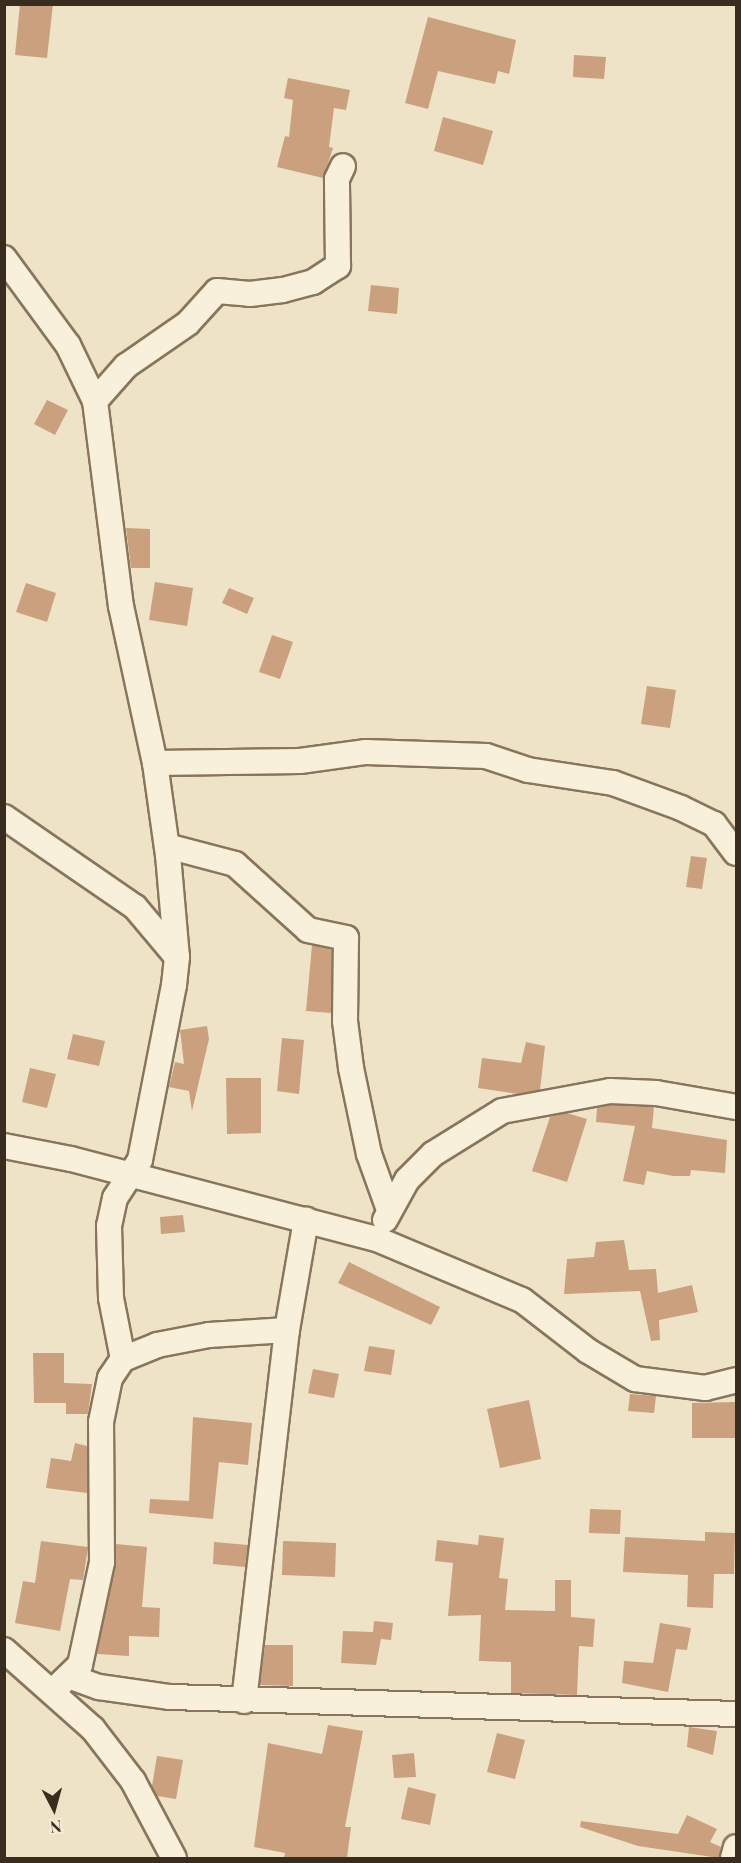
<!DOCTYPE html>
<style>
body{margin:0}
#map{position:relative;width:741px;height:1863px;overflow:hidden;background:#eee3c7;font-family:"Playfair Display",serif}
div>[style]{position:absolute}
[style*='--x']{left:calc(var(--x)*1px);top:calc(var(--y)*1px);width:calc(var(--w)*1px);rotate:calc(var(--a)*1deg)}
.building>*{inset:0;background:#cba07e}
.roads{filter:drop-shadow(2px 0 #89755c) drop-shadow(-2px 0 #89755c) drop-shadow(0 2px #89755c) drop-shadow(0 -2px #89755c)}
.minor>*{height:24px;margin:-12px;padding:0 12px;transform-origin:12px;border-radius:12px;background:#f8f0da}
span{translate:-50% -50%;white-space:nowrap;text-align:center;line-height:1.15;-webkit-text-stroke:4.5px #f5edd6;paint-order:stroke}
.frame{position:absolute;inset:0;border:6px solid #392d20;pointer-events:none}
.north{position:absolute;left:24px;top:1779px;width:60px;height:60px;-webkit-text-stroke:4px #f5edd6;paint-order:stroke;rotate:174deg;font-size:16px;font-weight:700;line-height:24px;text-align:center;color:#392d20}
.north::after{content:'';display:block;margin:auto;width:21px;height:27px;background:#392d20;clip-path:polygon(50% 0,100% 100%,50% 72%,0 100%)}
</style>
<div id="map">
<div class="building">
<div style="clip-path:polygon(20px 4px,53px 4px,47px 58px,15px 55px)"></div>
<div style="clip-path:polygon(428px 17px,516px 40px,509px 74px,498px 71px,495px 84px,438px 71px,428px 109px,405px 103px)"></div>
<div style="clip-path:polygon(574px 55px,606px 57px,604px 79px,573px 77px)"></div>
<div style="clip-path:polygon(288px 78px,350px 90px,346px 110px,334px 108px,329px 147px,333px 148px,323px 178px,277px 167px,285px 136px,289px 137px,293px 100px,284px 98px)"></div>
<div style="clip-path:polygon(443px 117px,493px 131px,483px 165px,434px 151px)"></div>
<div style="clip-path:polygon(371px 285px,399px 288px,397px 314px,368px 311px)"></div>
<div style="clip-path:polygon(47px 400px,68px 410px,55px 435px,34px 424px)"></div>
<div style="clip-path:polygon(126px 528px,150px 529px,150px 568px,131px 568px)"></div>
<div style="clip-path:polygon(155px 582px,193px 588px,187px 626px,149px 620px)"></div>
<div style="clip-path:polygon(26px 583px,56px 593px,47px 622px,16px 612px)"></div>
<div style="clip-path:polygon(229px 588px,254px 598px,247px 614px,222px 603px)"></div>
<div style="clip-path:polygon(272px 635px,293px 642px,280px 679px,259px 672px)"></div>
<div style="clip-path:polygon(647px 686px,676px 690px,670px 728px,641px 724px)"></div>
<div style="clip-path:polygon(691px 856px,707px 858px,702px 889px,686px 887px)"></div>
<div style="clip-path:polygon(312px 945px,332px 950px,331px 1013px,306px 1011px)"></div>
<div style="clip-path:polygon(207px 1026px,209px 1039px,192px 1111px,189px 1091px,169px 1087px,175px 1062px,184px 1064px,180px 1030px)"></div>
<div style="clip-path:polygon(73px 1034px,105px 1041px,99px 1066px,67px 1059px)"></div>
<div style="clip-path:polygon(282px 1038px,304px 1040px,299px 1094px,277px 1091px)"></div>
<div style="clip-path:polygon(526px 1042px,545px 1046px,540px 1090px,518px 1094px,478px 1088px,482px 1058px,521px 1063px)"></div>
<div style="clip-path:polygon(30px 1068px,56px 1074px,47px 1108px,22px 1102px)"></div>
<div style="clip-path:polygon(226px 1078px,261px 1078px,261px 1133px,227px 1134px)"></div>
<div style="clip-path:polygon(611px 1105px,654px 1107px,652px 1128px,727px 1140px,725px 1173px,691px 1170px,690px 1176px,673px 1176px,647px 1171px,644px 1185px,623px 1181px,635px 1126px,596px 1122px,597px 1108px)"></div>
<div style="clip-path:polygon(567px 1113px,587px 1119px,567px 1182px,532px 1171px,550px 1117px)"></div>
<div style="clip-path:polygon(183px 1215px,185px 1232px,161px 1234px,160px 1217px)"></div>
<div style="clip-path:polygon(624px 1240px,629px 1270px,656px 1269px,658px 1293px,692px 1285px,698px 1312px,659px 1320px,660px 1340px,651px 1341px,640px 1291px,564px 1294px,567px 1259px,594px 1257px,596px 1242px)"></div>
<div style="clip-path:polygon(349px 1262px,440px 1307px,431px 1325px,338px 1283px)"></div>
<div style="clip-path:polygon(369px 1346px,395px 1350px,391px 1375px,364px 1371px)"></div>
<div style="clip-path:polygon(33px 1353px,64px 1353px,64px 1383px,92px 1384px,88px 1414px,66px 1414px,66px 1403px,34px 1403px)"></div>
<div style="clip-path:polygon(313px 1369px,339px 1374px,334px 1398px,308px 1393px)"></div>
<div style="clip-path:polygon(630px 1394px,656px 1396px,654px 1413px,628px 1411px)"></div>
<div style="clip-path:polygon(529px 1400px,541px 1459px,500px 1468px,487px 1409px)"></div>
<div style="clip-path:polygon(735px 1402px,735px 1438px,692px 1438px,692px 1403px)"></div>
<div style="clip-path:polygon(193px 1417px,252px 1423px,248px 1465px,219px 1462px,213px 1519px,149px 1513px,150px 1499px,189px 1501px)"></div>
<div style="clip-path:polygon(75px 1443px,87px 1446px,87px 1493px,46px 1488px,51px 1458px,71px 1461px)"></div>
<div style="clip-path:polygon(590px 1509px,621px 1510px,620px 1534px,589px 1533px)"></div>
<div style="clip-path:polygon(705px 1532px,735px 1533px,734px 1574px,714px 1574px,713px 1608px,687px 1607px,688px 1575px,623px 1572px,625px 1537px,705px 1541px)"></div>
<div style="clip-path:polygon(479px 1535px,504px 1538px,499px 1578px,508px 1579px,505px 1610px,555px 1611px,555px 1580px,571px 1580px,571px 1617px,595px 1619px,593px 1647px,579px 1646px,577px 1695px,511px 1693px,511px 1662px,479px 1661px,481px 1615px,448px 1616px,453px 1563px,435px 1561px,437px 1540px,478px 1545px)"></div>
<div style="clip-path:polygon(41px 1541px,88px 1547px,83px 1580px,70px 1579px,60px 1631px,15px 1623px,23px 1581px,35px 1583px)"></div>
<div style="clip-path:polygon(283px 1541px,336px 1543px,335px 1577px,282px 1575px)"></div>
<div style="clip-path:polygon(214px 1542px,248px 1545px,245px 1567px,213px 1564px)"></div>
<div style="clip-path:polygon(116px 1544px,147px 1547px,142px 1607px,160px 1608px,159px 1637px,129px 1636px,129px 1656px,97px 1654px)"></div>
<div style="clip-path:polygon(374px 1621px,393px 1623px,391px 1640px,381px 1639px,376px 1665px,341px 1663px,343px 1631px,373px 1632px)"></div>
<div style="clip-path:polygon(660px 1623px,691px 1628px,687px 1650px,676px 1649px,668px 1692px,622px 1683px,624px 1661px,653px 1663px)"></div>
<div style="clip-path:polygon(265px 1645px,293px 1645px,293px 1686px,260px 1685px)"></div>
<div style="clip-path:polygon(328px 1725px,363px 1731px,345px 1827px,351px 1827px,347px 1858px,284px 1858px,285px 1853px,254px 1847px,268px 1743px,322px 1754px)"></div>
<div style="clip-path:polygon(689px 1727px,717px 1731px,713px 1755px,687px 1747px)"></div>
<div style="clip-path:polygon(497px 1733px,525px 1740px,515px 1779px,487px 1772px)"></div>
<div style="clip-path:polygon(414px 1753px,416px 1777px,394px 1778px,392px 1755px)"></div>
<div style="clip-path:polygon(157px 1756px,183px 1760px,176px 1799px,157px 1796px,152px 1786px)"></div>
<div style="clip-path:polygon(408px 1787px,436px 1794px,430px 1825px,401px 1819px)"></div>
<div style="clip-path:polygon(687px 1815px,717px 1829px,710px 1842px,721px 1847px,719px 1858px,638px 1846px,580px 1827px,581px 1821px,678px 1834px)"></div>
</div>
<div class="roads">
<div class="minor">
<div style="--x:4;--y:258;--w:108;--a:53.7"></div>
<div style="--x:68;--y:345;--w:62;--a:64.3"></div>
<div style="--x:95;--y:401;--w:207;--a:82.8"></div>
<div style="--x:121;--y:606;--w:161;--a:77.8"></div>
<div style="--x:155;--y:763;--w:93;--a:82"></div>
<div style="--x:168;--y:855;--w:102;--a:85"></div>
<div style="--x:177;--y:957;--w:28;--a:96"></div>
<div style="--x:174;--y:985;--w:178;--a:101"></div>
<div style="--x:140;--y:1160;--w:45;--a:123.3"></div>
<div style="--x:115;--y:1198;--w:29;--a:102"></div>
<div style="--x:109;--y:1226;--w:72;--a:88.4"></div>
<div style="--x:111;--y:1298;--w:62;--a:78.9"></div>
<div style="--x:95;--y:401;--w:47;--a:-48.5"></div>
<div style="--x:126;--y:366;--w:75;--a:-34.7"></div>
<div style="--x:188;--y:323;--w:43;--a:-47.8"></div>
<div style="--x:217;--y:291;--w:33;--a:5"></div>
<div style="--x:250;--y:294;--w:33;--a:-7"></div>
<div style="--x:283;--y:290;--w:31;--a:-15"></div>
<div style="--x:313;--y:282;--w:30;--a:-33"></div>
<div style="--x:338;--y:266;--w:87;--a:-90.7"></div>
<div style="--x:337;--y:179;--w:14;--a:-65"></div>
<div style="--x:155;--y:763;--w:145;--a:-0.8"></div>
<div style="--x:300;--y:761;--w:67;--a:-7.8"></div>
<div style="--x:366;--y:752;--w:120;--a:1.9"></div>
<div style="--x:486;--y:756;--w:44;--a:18.4"></div>
<div style="--x:528;--y:770;--w:86;--a:8.7"></div>
<div style="--x:613;--y:783;--w:72;--a:20.2"></div>
<div style="--x:681;--y:808;--w:37;--a:26"></div>
<div style="--x:714;--y:824;--w:36;--a:53"></div>
<div style="--x:4;--y:817;--w:159;--a:34.5"></div>
<div style="--x:135;--y:907;--w:65;--a:50"></div>
<div style="--x:167;--y:846;--w:70;--a:14.8"></div>
<div style="--x:235;--y:864;--w:98;--a:42.1"></div>
<div style="--x:308;--y:930;--w:39;--a:12"></div>
<div style="--x:346;--y:938;--w:83;--a:90.7"></div>
<div style="--x:345;--y:1021;--w:47;--a:82.7"></div>
<div style="--x:351;--y:1068;--w:88;--a:78.2"></div>
<div style="--x:369;--y:1154;--w:59;--a:70.3"></div>
<div style="--x:4;--y:1146;--w:68;--a:11"></div>
<div style="--x:71;--y:1159;--w:318;--a:14.7"></div>
<div style="--x:379;--y:1240;--w:155;--a:22.8"></div>
<div style="--x:522;--y:1300;--w:83;--a:37.7"></div>
<div style="--x:588;--y:1351;--w:55;--a:30.8"></div>
<div style="--x:635;--y:1379;--w:71;--a:7.3"></div>
<div style="--x:705;--y:1388;--w:32;--a:-14"></div>
<div style="--x:385;--y:1220;--w:46;--a:-61.2"></div>
<div style="--x:407;--y:1180;--w:37;--a:-45"></div>
<div style="--x:433;--y:1154;--w:81;--a:-31.9"></div>
<div style="--x:502;--y:1111;--w:110;--a:-10.5"></div>
<div style="--x:610;--y:1091;--w:46;--a:2.5"></div>
<div style="--x:656;--y:1093;--w:81;--a:9.9"></div>
<div style="--x:4;--y:1650;--w:119;--a:41.6"></div>
<div style="--x:93;--y:1729;--w:66;--a:52.4"></div>
<div style="--x:133;--y:1781;--w:87;--a:62"></div>
<div style="--x:71;--y:1677;--w:30;--a:20"></div>
<div style="--x:99;--y:1687;--w:72;--a:8"></div>
<div style="--x:170;--y:1697;--w:566;--a:1.72"></div>
<div style="--x:54;--y:1690;--w:36;--a:-44"></div>
<div style="--x:80;--y:1665;--w:105;--a:-77.9"></div>
<div style="--x:102;--y:1562;--w:140;--a:-90.4"></div>
<div style="--x:101;--y:1422;--w:45;--a:-78.4"></div>
<div style="--x:110;--y:1378;--w:23;--a:-56"></div>
<div style="--x:123;--y:1359;--w:37;--a:-22"></div>
<div style="--x:157;--y:1345;--w:53;--a:-10.9"></div>
<div style="--x:209;--y:1335;--w:78;--a:-3.7"></div>
<div style="--x:244;--y:1701;--w:373;--a:-83.4"></div>
<div style="--x:287;--y:1330;--w:112;--a:-80.2"></div>
<div style="--x:733;--y:1858;--w:11;--a:-75"></div>
</div>
</div>
<div class="frame"></div>
<div class="north">N</div>
</div>
